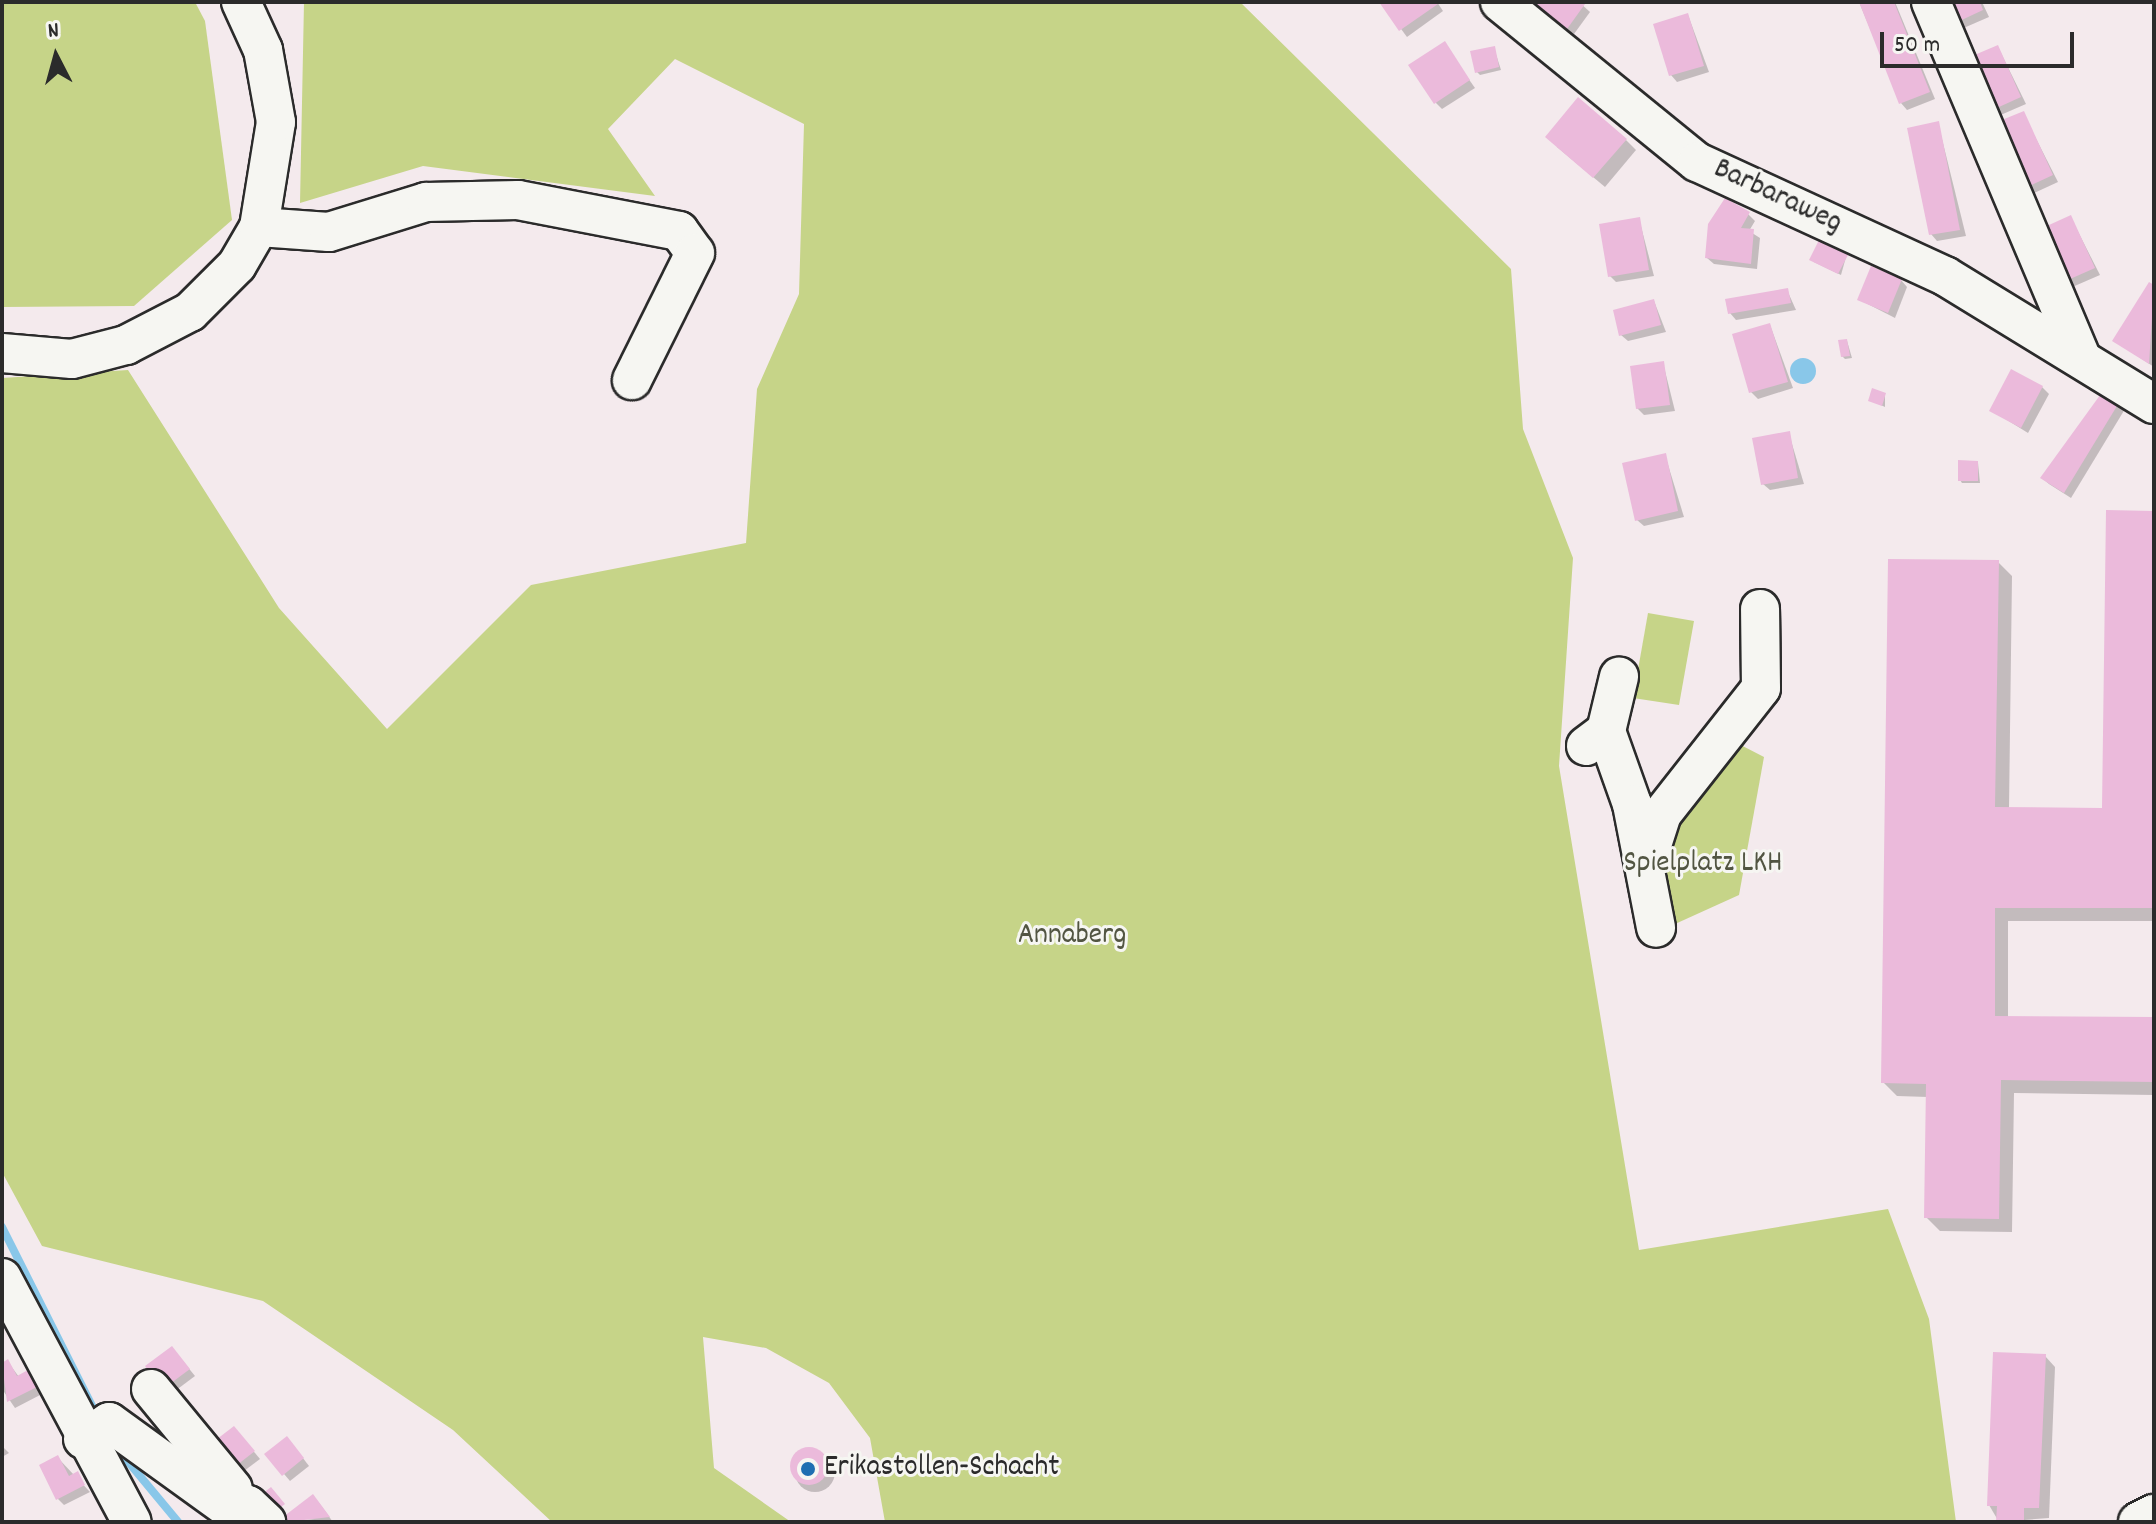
<!DOCTYPE html>
<style>
body{margin:0}
#map{position:relative;width:2156px;height:1524px;overflow:hidden;background:#f4eaed;font-family:Dekko,sans-serif}
div>[style]{position:absolute}
[style*='--x']{left:calc(var(--x)*1px);top:calc(var(--y)*1px);width:calc(var(--w)*1px);rotate:calc(var(--a)*1deg)}
.green>*{inset:0;background:#c6d488}
.water>*{inset:0;background:#89c7e9}
.round{border-radius:50%}
.shadow>*{inset:0;background:#0003}
.stream>*{height:8px;margin:-4px;padding:0 4px;transform-origin:4px;border-radius:4px;background:#89c7e9}
.building>*{inset:0;background:#ebbadb}
.roads{filter:drop-shadow(2px 0 #2b2b2b) drop-shadow(-2px 0 #2b2b2b) drop-shadow(0 2px #2b2b2b) drop-shadow(0 -2px #2b2b2b)}
.minor>*{height:38px;margin:-19px;padding:0 19px;transform-origin:19px;border-radius:19px;background:#f6f6f2}
.dots>*{width:22px;height:22px;translate:-50% -50%;box-sizing:border-box;border:4px solid #f6f6f2;border-radius:50%}
span{translate:-50% -50%;white-space:nowrap;text-align:center;line-height:1.15;-webkit-text-stroke:6px #f6f6f2;paint-order:stroke}
.street-label{font-size:30px;color:#2b2b2b}
.park-label{font-size:30px;color:#525542}
.poi-label{font-size:30px;color:#2b2b2b}
.left{translate:0 -50%;text-align:left}
.frame{position:absolute;inset:0;border:4px solid #2b2b2b;pointer-events:none}
.north{position:absolute;left:16px;top:16px;width:80px;height:80px;-webkit-text-stroke:6px #f6f6f2;paint-order:stroke;rotate:354deg;font-size:22px;font-weight:700;line-height:32px;text-align:center;color:#2b2b2b}
.north::after{content:'';display:block;margin:auto;width:28px;height:36px;background:#2b2b2b;clip-path:polygon(50% 0,100% 100%,50% 72%,0 100%)}
.scale{position:absolute;left:1880px;top:32px;width:194px;height:36px;box-sizing:border-box;border:4px solid #2b2b2b;border-top:0;padding-left:10px;font-size:24px;line-height:28px;white-space:nowrap;color:#2b2b2b;-webkit-text-stroke:6px #f6f6f2;paint-order:stroke}
</style>
<div id="map">
<div class="green">
<div style="clip-path:polygon(2px 2px,195px 2px,205px 21px,232px 220px,134px 306px,2px 307px)"></div>
<div style="clip-path:polygon(304px 2px,1240px 2px,1511px 269px,1523px 429px,1573px 558px,1559px 766px,1639px 1250px,1888px 1209px,1929px 1319px,1956px 1522px,885px 1522px,870px 1438px,829px 1383px,766px 1348px,703px 1337px,714px 1468px,791px 1522px,552px 1522px,453px 1430px,263px 1301px,42px 1246px,2px 1172px,2px 378px,128px 370px,279px 608px,387px 729px,531px 585px,746px 543px,757px 389px,799px 294px,804px 124px,675px 59px,608px 129px,655px 196px,423px 166px,300px 203px)"></div>
<div style="clip-path:polygon(1648px 613px,1694px 621px,1679px 705px,1633px 698px)"></div>
<div style="clip-path:polygon(1731px 740px,1764px 757px,1739px 895px,1664px 929px,1657px 887px,1673px 817px)"></div>
</div>
<div class="water">
<div class="round" style="left:1790px;top:358px;width:26px;height:26px"></div>
</div>
<div class="shadow">
<div style="clip-path:polygon(1381px 2px,1437px 2px,1443px 11px,1407px 37px)"></div>
<div style="clip-path:polygon(1530px 2px,1579px 2px,1590px 12px,1574px 34px)"></div>
<div style="clip-path:polygon(1859px 2px,1895px 2px,1935px 99px,1907px 110px,1901px 103px)"></div>
<div style="clip-path:polygon(1943px 2px,1982px 2px,1989px 17px,1959px 30px)"></div>
<div style="clip-path:polygon(1688px 15px,1709px 72px,1677px 82px,1671px 75px)"></div>
<div style="clip-path:polygon(1444px 44px,1475px 88px,1442px 109px,1436px 103px)"></div>
<div style="clip-path:polygon(1998px 47px,2026px 104px,1996px 117px)"></div>
<div style="clip-path:polygon(1494px 48px,1501px 70px,1480px 75px,1477px 72px)"></div>
<div style="clip-path:polygon(2023px 113px,2058px 182px,2030px 195px)"></div>
<div style="clip-path:polygon(1938px 123px,1966px 236px,1937px 241px,1931px 234px)"></div>
<div style="clip-path:polygon(1626px 140px,1636px 150px,1605px 187px,1557px 147px)"></div>
<div style="clip-path:polygon(1748px 214px,1755px 221px,1749px 231px,1760px 238px,1757px 269px,1714px 264px,1707px 258px)"></div>
<div style="clip-path:polygon(2071px 218px,2100px 275px,2070px 288px,2063px 282px)"></div>
<div style="clip-path:polygon(1639px 219px,1654px 276px,1616px 282px,1610px 276px)"></div>
<div style="clip-path:polygon(1846px 257px,1841px 275px,1814px 262px)"></div>
<div style="clip-path:polygon(1901px 280px,1907px 287px,1895px 318px,1860px 300px)"></div>
<div style="clip-path:polygon(2150px 285px,2154px 288px,2154px 367px,2115px 341px)"></div>
<div style="clip-path:polygon(1787px 290px,1796px 310px,1736px 320px,1730px 313px)"></div>
<div style="clip-path:polygon(1654px 301px,1666px 332px,1628px 341px,1621px 335px)"></div>
<div style="clip-path:polygon(1770px 325px,1793px 388px,1758px 399px,1751px 392px)"></div>
<div style="clip-path:polygon(1847px 341px,1852px 358px,1845px 359px,1842px 356px)"></div>
<div style="clip-path:polygon(1663px 363px,1675px 411px,1644px 415px,1637px 408px)"></div>
<div style="clip-path:polygon(2042px 387px,2049px 394px,2028px 433px,1991px 410px)"></div>
<div style="clip-path:polygon(1885px 395px,1885px 407px,1870px 400px)"></div>
<div style="clip-path:polygon(2119px 403px,2125px 409px,2071px 498px,2049px 484px,2042px 478px)"></div>
<div style="clip-path:polygon(1789px 434px,1804px 484px,1770px 490px,1763px 484px)"></div>
<div style="clip-path:polygon(1665px 455px,1684px 517px,1644px 526px,1637px 520px)"></div>
<div style="clip-path:polygon(1978px 463px,1980px 483px,1962px 483px,1960px 480px)"></div>
<div style="clip-path:polygon(2154px 513px,2154px 921px,2008px 921px,2008px 1018px,2154px 1018px,2154px 1095px,2014px 1093px,2012px 1232px,1940px 1231px,1926px 1217px,1928px 1097px,1897px 1096px,1883px 1082px,1998px 562px,2012px 576px,2009px 809px,2104px 810px)"></div>
<div style="clip-path:polygon(178px 1355px,195px 1376px,171px 1394px,165px 1388px)"></div>
<div style="clip-path:polygon(2045px 1356px,2055px 1367px,2049px 1518px,1999px 1522px,1989px 1505px)"></div>
<div style="clip-path:polygon(8px 1362px,19px 1377px,28px 1372px,42px 1394px,15px 1408px,2px 1389px)"></div>
<div style="clip-path:polygon(240px 1435px,260px 1459px,236px 1477px)"></div>
<div style="clip-path:polygon(293px 1445px,309px 1466px,290px 1481px,267px 1454px)"></div>
<div style="clip-path:polygon(2px 1446px,9px 1453px,2px 1457px)"></div>
<div class="round" style="left:795px;top:1452px;width:40px;height:40px"></div>
<div style="clip-path:polygon(58px 1458px,90px 1492px,64px 1505px,58px 1499px)"></div>
<div style="clip-path:polygon(319px 1503px,333px 1522px,286px 1517px)"></div>
</div>
<div class="stream">
<div style="--x:2;--y:1227;--w:205;--a:63.3"></div>
<div style="--x:115;--y:1446;--w:99;--a:50.3"></div>
</div>
<div class="building">
<div style="clip-path:polygon(1379px 2px,1437px 2px,1438px 4px,1399px 31px)"></div>
<div style="clip-path:polygon(1530px 2px,1583px 2px,1585px 4px,1567px 29px)"></div>
<div style="clip-path:polygon(1859px 2px,1894px 2px,1930px 92px,1899px 104px)"></div>
<div style="clip-path:polygon(1941px 2px,1980px 2px,1983px 10px,1951px 25px)"></div>
<div style="clip-path:polygon(1688px 13px,1704px 66px,1669px 76px,1653px 24px)"></div>
<div style="clip-path:polygon(1445px 41px,1470px 80px,1434px 104px,1408px 65px)"></div>
<div style="clip-path:polygon(1998px 45px,2021px 97px,1988px 112px,1965px 59px)"></div>
<div style="clip-path:polygon(1495px 46px,1499px 67px,1475px 73px,1470px 51px)"></div>
<div style="clip-path:polygon(1578px 97px,1627px 139px,1593px 178px,1545px 137px)"></div>
<div style="clip-path:polygon(2024px 111px,2053px 175px,2021px 190px,1992px 124px)"></div>
<div style="clip-path:polygon(1939px 121px,1960px 230px,1929px 235px,1907px 128px)"></div>
<div style="clip-path:polygon(1725px 198px,1750px 212px,1741px 228px,1754px 229px,1751px 264px,1705px 258px,1708px 224px)"></div>
<div style="clip-path:polygon(2071px 215px,2095px 268px,2061px 283px,2038px 230px)"></div>
<div style="clip-path:polygon(1640px 217px,1649px 270px,1608px 277px,1599px 224px)"></div>
<div style="clip-path:polygon(1819px 240px,1848px 255px,1838px 274px,1809px 260px)"></div>
<div style="clip-path:polygon(1871px 266px,1902px 279px,1888px 313px,1857px 300px)"></div>
<div style="clip-path:polygon(2149px 282px,2154px 285px,2149px 364px,2112px 341px)"></div>
<div style="clip-path:polygon(1788px 288px,1791px 303px,1728px 314px,1725px 299px)"></div>
<div style="clip-path:polygon(1654px 299px,1661px 325px,1619px 336px,1613px 310px)"></div>
<div style="clip-path:polygon(1770px 323px,1788px 382px,1749px 393px,1732px 334px)"></div>
<div style="clip-path:polygon(1847px 339px,1850px 356px,1841px 357px,1838px 340px)"></div>
<div style="clip-path:polygon(1664px 361px,1670px 405px,1636px 409px,1630px 366px)"></div>
<div style="clip-path:polygon(2011px 369px,2043px 386px,2021px 428px,1989px 411px)"></div>
<div style="clip-path:polygon(1872px 388px,1886px 393px,1882px 406px,1868px 401px)"></div>
<div style="clip-path:polygon(2103px 391px,2120px 401px,2064px 493px,2040px 478px)"></div>
<div style="clip-path:polygon(1790px 431px,1798px 478px,1761px 485px,1752px 438px)"></div>
<div style="clip-path:polygon(1666px 453px,1678px 511px,1635px 521px,1622px 463px)"></div>
<div style="clip-path:polygon(1958px 460px,1978px 461px,1978px 481px,1958px 481px)"></div>
<div style="clip-path:polygon(2106px 510px,2154px 511px,2154px 908px,1995px 908px,1995px 1016px,2154px 1017px,2154px 1082px,2001px 1080px,1999px 1219px,1924px 1218px,1926px 1084px,1881px 1083px,1888px 559px,1999px 560px,1995px 807px,2102px 808px)"></div>
<div style="clip-path:polygon(172px 1346px,190px 1369px,163px 1389px,145px 1366px)"></div>
<div style="clip-path:polygon(1993px 1352px,2046px 1354px,2039px 1508px,2024px 1508px,2024px 1522px,1996px 1522px,1997px 1506px,1987px 1506px)"></div>
<div style="clip-path:polygon(8px 1359px,17px 1376px,28px 1370px,37px 1387px,7px 1402px,2px 1363px)"></div>
<div style="clip-path:polygon(234px 1426px,255px 1451px,228px 1472px,208px 1446px)"></div>
<div style="clip-path:polygon(287px 1436px,304px 1458px,282px 1476px,264px 1454px)"></div>
<div class="round" style="left:790px;top:1447px;width:38px;height:38px"></div>
<div style="clip-path:polygon(58px 1455px,69px 1476px,78px 1471px,85px 1485px,56px 1500px,39px 1465px)"></div>
<div style="clip-path:polygon(271px 1487px,285px 1504px,270px 1515px,257px 1498px)"></div>
<div style="clip-path:polygon(313px 1494px,330px 1517px,287px 1522px,283px 1517px)"></div>
</div>
<div class="roads">
<div class="minor">
<div style="--x:1500;--y:2;--w:254;--a:39.1"></div>
<div style="--x:1697;--y:162;--w:273;--a:24.7"></div>
<div style="--x:1945;--y:276;--w:245;--a:31.5"></div>
<div style="--x:1931;--y:2;--w:382;--a:67.1"></div>
<div style="--x:259;--y:227;--w:70;--a:4.1"></div>
<div style="--x:329;--y:232;--w:102;--a:-17.2"></div>
<div style="--x:426;--y:202;--w:92;--a:-1.2"></div>
<div style="--x:518;--y:200;--w:164;--a:10.9"></div>
<div style="--x:679;--y:231;--w:27;--a:54"></div>
<div style="--x:695;--y:253;--w:142;--a:116.4"></div>
<div style="--x:2;--y:353;--w:70;--a:4.9"></div>
<div style="--x:72;--y:359;--w:56;--a:-14.5"></div>
<div style="--x:126;--y:345;--w:72;--a:-27.3"></div>
<div style="--x:190;--y:312;--w:66;--a:-45"></div>
<div style="--x:237;--y:265;--w:44;--a:-59.9"></div>
<div style="--x:259;--y:227;--w:106;--a:-80.8"></div>
<div style="--x:276;--y:122;--w:73;--a:-100.2"></div>
<div style="--x:263;--y:50;--w:53;--a:-114.6"></div>
<div style="--x:1606;--y:731;--w:77;--a:70.4"></div>
<div style="--x:1632;--y:804;--w:126;--a:79"></div>
<div style="--x:1586;--y:746;--w:25;--a:-37"></div>
<div style="--x:1606;--y:731;--w:56;--a:-76.5"></div>
<div style="--x:1646;--y:864;--w:52;--a:-72.3"></div>
<div style="--x:1662;--y:814;--w:160;--a:-51.8"></div>
<div style="--x:1761;--y:688;--w:79;--a:-90.7"></div>
<div style="--x:2;--y:1278;--w:276;--a:62"></div>
<div style="--x:151;--y:1389;--w:129;--a:50.6"></div>
<div style="--x:83;--y:1439;--w:31;--a:-33"></div>
<div style="--x:109;--y:1422;--w:147;--a:35.9"></div>
<div style="--x:228;--y:1508;--w:20;--a:-9"></div>
<div style="--x:248;--y:1505;--w:25;--a:43"></div>
<div style="--x:2138;--y:1522;--w:18;--a:-27"></div>
</div>
</div>
<div class="dots">
<div style="left:808px;top:1469px;background:#1f6fb2"></div>
</div>
<div class="street-label">
<span style="left:1777px;top:198px;rotate:25deg">Barbaraweg</span>
</div>
<div class="park-label">
<span style="left:1703px;top:865px">Spielplatz LKH</span>
<span style="left:1072px;top:937px">Annaberg</span>
</div>
<div class="poi-label">
<span class="left" style="left:824px;top:1469px">Erikastollen-Schacht</span>
</div>
<div class="frame"></div>
<div class="north">N</div>
<div class="scale">50 m</div>
</div>
